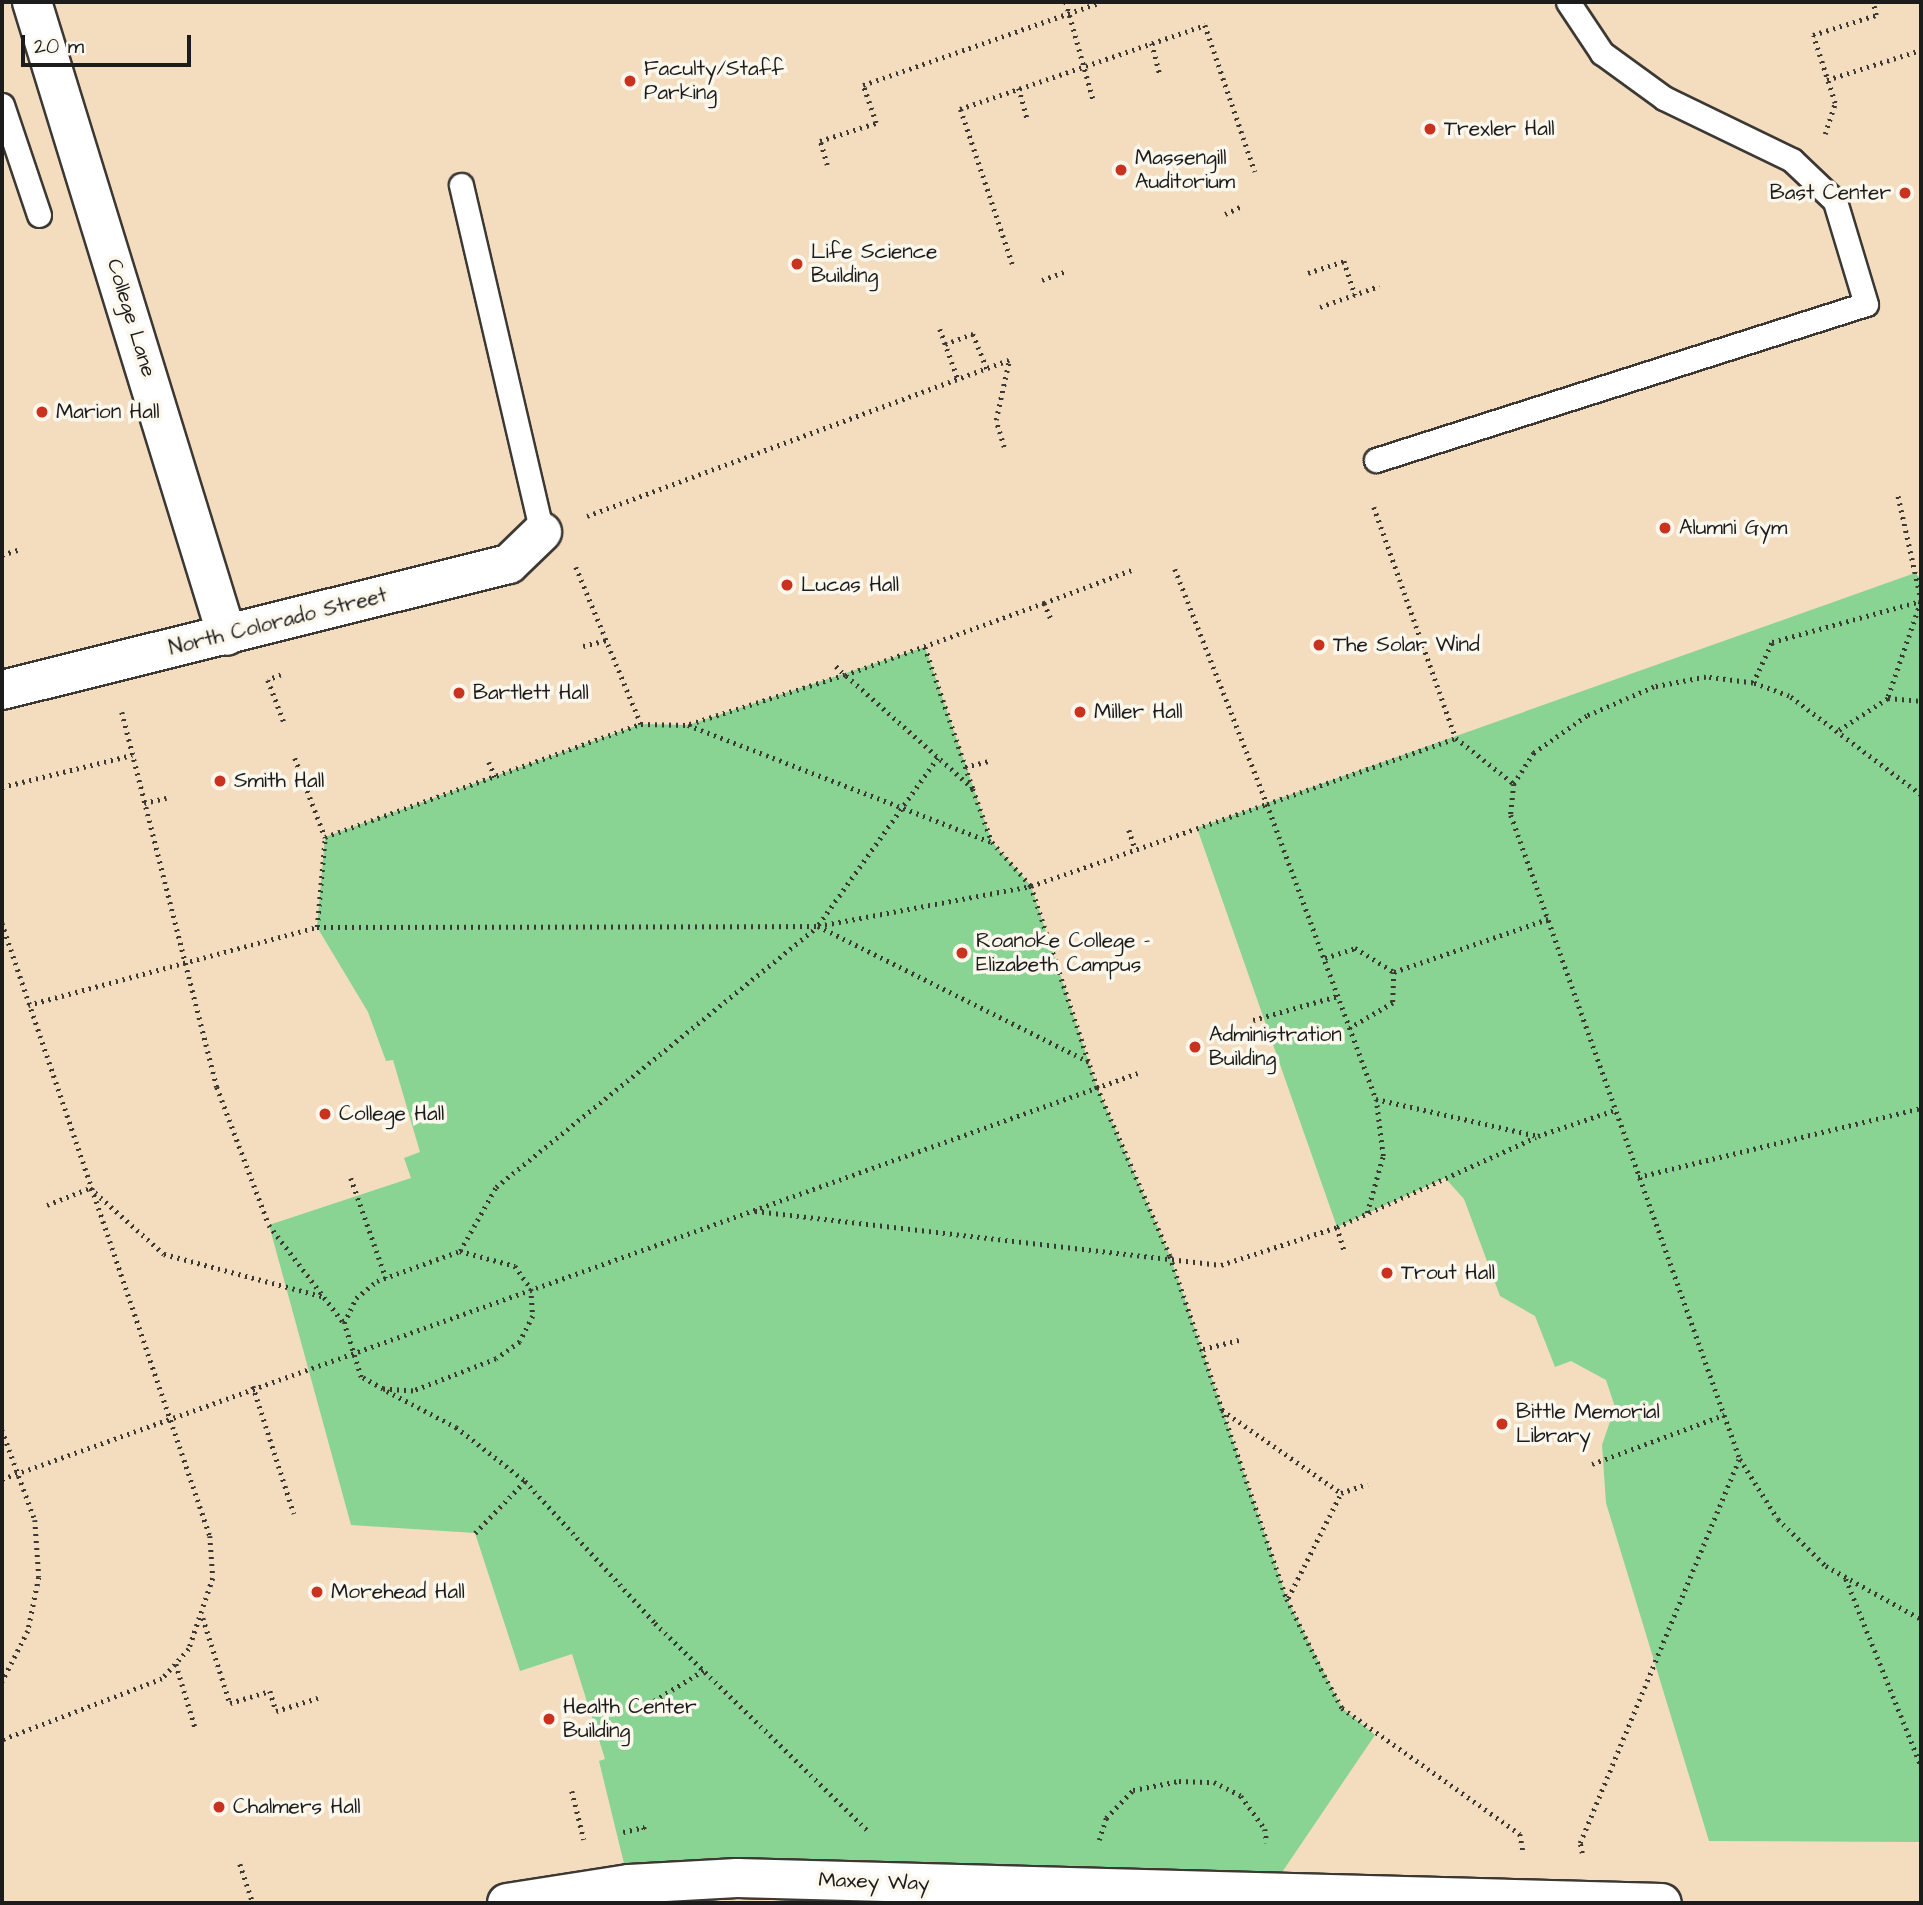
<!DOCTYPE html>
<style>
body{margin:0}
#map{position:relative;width:1923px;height:1905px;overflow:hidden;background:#f4dcbe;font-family:"Architects Daughter",sans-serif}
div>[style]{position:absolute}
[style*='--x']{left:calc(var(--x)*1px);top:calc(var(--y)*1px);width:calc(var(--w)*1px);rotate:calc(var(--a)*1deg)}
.green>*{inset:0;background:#89d492}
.path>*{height:4.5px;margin-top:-2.25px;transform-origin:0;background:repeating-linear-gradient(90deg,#3c3934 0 2px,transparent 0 7px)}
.roads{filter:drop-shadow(2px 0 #3c3934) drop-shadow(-2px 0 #3c3934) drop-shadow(0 2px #3c3934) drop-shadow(0 -2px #3c3934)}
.service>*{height:23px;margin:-11.5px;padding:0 11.5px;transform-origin:11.5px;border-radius:11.5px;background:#fff}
.minor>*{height:38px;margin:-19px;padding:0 19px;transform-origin:19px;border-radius:19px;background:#fff}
.dots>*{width:19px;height:19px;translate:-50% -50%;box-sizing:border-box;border:4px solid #fbf7ec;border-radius:50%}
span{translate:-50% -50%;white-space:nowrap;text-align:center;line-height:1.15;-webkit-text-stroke:7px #fbf7ec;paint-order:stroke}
.poi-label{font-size:21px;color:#1c1c1c}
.left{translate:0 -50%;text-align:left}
.right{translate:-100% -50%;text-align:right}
.street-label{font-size:21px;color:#1c1c1c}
.frame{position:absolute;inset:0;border:4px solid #1c1c1c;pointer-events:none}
.scale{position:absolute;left:21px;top:35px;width:170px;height:32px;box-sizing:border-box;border:4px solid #1c1c1c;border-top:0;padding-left:9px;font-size:21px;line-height:24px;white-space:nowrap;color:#1c1c1c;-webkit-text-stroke:5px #fbf7ec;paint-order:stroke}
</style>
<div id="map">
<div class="green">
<div style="clip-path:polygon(1915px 573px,1921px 579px,1921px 1842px,1709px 1841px,1606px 1503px,1602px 1445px,1615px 1407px,1606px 1380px,1571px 1361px,1555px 1367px,1535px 1316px,1500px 1296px,1464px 1199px,1445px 1178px,1337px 1227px,1197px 828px)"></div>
<div style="clip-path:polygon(925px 647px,992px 842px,1031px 886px,1097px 1087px,1170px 1256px,1287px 1599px,1342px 1708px,1375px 1735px,1268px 1893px,629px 1884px,599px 1761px,605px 1759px,572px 1654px,520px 1671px,475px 1533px,351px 1525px,269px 1225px,411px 1178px,404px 1158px,420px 1152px,393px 1060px,386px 1061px,368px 1012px,317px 927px,325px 837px,641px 724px,688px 725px)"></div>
</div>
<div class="path">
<div style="--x:1066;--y:2;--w:101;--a:74.4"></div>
<div style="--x:1152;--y:43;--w:33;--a:76"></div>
<div style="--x:1827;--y:80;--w:99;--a:-17.7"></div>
<div style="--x:1019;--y:88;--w:34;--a:75"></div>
<div style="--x:1825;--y:134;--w:33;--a:-72"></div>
<div style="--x:1835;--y:103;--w:71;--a:-107.9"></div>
<div style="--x:1813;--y:35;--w:66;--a:-17.6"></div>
<div style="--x:1876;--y:15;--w:13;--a:-103"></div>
<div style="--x:827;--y:165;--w:25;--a:-106"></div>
<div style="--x:820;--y:141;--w:59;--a:-17.8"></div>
<div style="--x:876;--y:123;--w:40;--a:-108.9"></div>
<div style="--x:863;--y:85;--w:252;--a:-19.2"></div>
<div style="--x:1225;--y:214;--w:17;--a:-25"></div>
<div style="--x:1012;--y:264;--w:163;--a:-108.5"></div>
<div style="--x:960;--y:109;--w:259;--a:-18.9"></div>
<div style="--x:1205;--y:25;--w:155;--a:71.2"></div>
<div style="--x:1308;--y:273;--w:38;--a:-18"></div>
<div style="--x:1344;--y:261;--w:36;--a:72"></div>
<div style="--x:1042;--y:280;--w:27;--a:-20"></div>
<div style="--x:1320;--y:307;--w:63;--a:-19.6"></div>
<div style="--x:940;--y:329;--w:53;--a:70.2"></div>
<div style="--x:945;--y:344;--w:30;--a:-20"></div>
<div style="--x:973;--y:334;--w:38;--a:68"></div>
<div style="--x:1004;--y:447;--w:28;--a:-107"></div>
<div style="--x:996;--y:420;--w:60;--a:-77.6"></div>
<div style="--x:1374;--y:507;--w:245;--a:70.5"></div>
<div style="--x:1456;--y:738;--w:74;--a:38.4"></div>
<div style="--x:587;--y:516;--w:450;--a:-20.3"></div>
<div style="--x:2;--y:555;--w:19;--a:-18"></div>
<div style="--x:576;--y:567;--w:170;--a:67.5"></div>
<div style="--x:1175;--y:569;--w:252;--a:68.6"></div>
<div style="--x:1267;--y:804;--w:200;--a:-19.2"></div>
<div style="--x:1921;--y:602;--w:102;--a:109"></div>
<div style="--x:1888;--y:698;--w:33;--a:5"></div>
<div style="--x:1044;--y:603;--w:96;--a:-20.7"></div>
<div style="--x:583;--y:646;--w:25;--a:-14"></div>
<div style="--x:925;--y:647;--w:150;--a:71.3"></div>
<div style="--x:973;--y:789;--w:171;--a:-138.3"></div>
<div style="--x:845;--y:675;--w:212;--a:-19.9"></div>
<div style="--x:1044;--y:603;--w:17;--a:66"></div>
<div style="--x:836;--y:666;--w:13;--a:45"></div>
<div style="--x:845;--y:675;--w:165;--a:162.3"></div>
<div style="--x:688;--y:725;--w:326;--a:21.1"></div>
<div style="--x:281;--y:675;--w:14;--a:159"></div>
<div style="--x:268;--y:680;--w:48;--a:69.3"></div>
<div style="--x:1753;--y:683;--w:45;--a:-65.1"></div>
<div style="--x:1772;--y:642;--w:155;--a:-15.4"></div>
<div style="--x:1921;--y:601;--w:111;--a:-102.5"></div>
<div style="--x:122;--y:712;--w:387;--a:75.8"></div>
<div style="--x:217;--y:1087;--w:147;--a:69.4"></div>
<div style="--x:269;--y:1225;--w:123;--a:52.6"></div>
<div style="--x:1839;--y:730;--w:59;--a:-33.1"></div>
<div style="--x:295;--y:758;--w:85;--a:69.2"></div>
<div style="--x:938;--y:758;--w:206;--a:125.5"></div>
<div style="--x:818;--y:926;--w:303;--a:26.6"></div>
<div style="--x:489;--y:762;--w:18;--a:68"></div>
<div style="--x:965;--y:767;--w:25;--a:-14"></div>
<div style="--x:2;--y:787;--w:134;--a:-13.8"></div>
<div style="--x:973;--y:789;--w:56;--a:70.3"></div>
<div style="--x:992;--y:842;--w:59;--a:48.4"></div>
<div style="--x:1031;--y:886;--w:212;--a:71.8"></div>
<div style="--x:1097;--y:1087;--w:184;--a:66.6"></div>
<div style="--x:1170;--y:1256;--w:362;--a:71.2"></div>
<div style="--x:1287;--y:1599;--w:78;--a:64.1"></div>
<div style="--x:1321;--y:1669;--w:44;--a:61.7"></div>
<div style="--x:1342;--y:1708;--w:218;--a:35.3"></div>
<div style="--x:1520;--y:1834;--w:17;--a:80"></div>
<div style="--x:1921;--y:795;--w:165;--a:-143.1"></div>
<div style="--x:1789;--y:696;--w:38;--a:-160"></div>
<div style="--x:1753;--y:683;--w:47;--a:-172.7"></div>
<div style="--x:1706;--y:677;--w:53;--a:169.1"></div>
<div style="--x:1654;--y:687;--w:73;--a:156.6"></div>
<div style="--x:1587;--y:716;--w:65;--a:145.1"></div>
<div style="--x:1534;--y:753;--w:37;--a:123"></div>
<div style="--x:1514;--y:784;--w:31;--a:96"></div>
<div style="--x:1511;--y:815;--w:684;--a:70.43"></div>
<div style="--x:1740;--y:1459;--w:71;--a:57.7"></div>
<div style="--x:1778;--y:1519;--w:67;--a:44.4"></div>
<div style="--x:1826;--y:1566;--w:109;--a:29.2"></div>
<div style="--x:144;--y:803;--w:23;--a:-13"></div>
<div style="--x:1129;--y:830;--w:20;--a:72"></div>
<div style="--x:2;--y:923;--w:647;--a:71.26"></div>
<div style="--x:210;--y:1536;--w:42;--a:85.9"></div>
<div style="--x:213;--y:1578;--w:75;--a:108.7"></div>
<div style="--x:189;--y:1649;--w:40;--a:132"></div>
<div style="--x:162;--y:1679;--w:171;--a:159.1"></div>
<div style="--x:317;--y:927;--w:90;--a:-84.9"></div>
<div style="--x:325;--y:837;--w:336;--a:-19.7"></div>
<div style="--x:641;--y:724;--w:47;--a:1.2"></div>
<div style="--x:1325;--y:958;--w:32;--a:-18"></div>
<div style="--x:1355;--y:948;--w:46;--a:31.6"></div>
<div style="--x:1394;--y:972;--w:31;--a:92"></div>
<div style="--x:1393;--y:1003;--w:50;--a:149.8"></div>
<div style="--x:1394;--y:972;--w:163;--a:-19"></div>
<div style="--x:28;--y:1005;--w:299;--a:-15.1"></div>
<div style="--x:317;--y:927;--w:501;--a:-0.11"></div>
<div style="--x:818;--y:926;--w:217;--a:-10.6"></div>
<div style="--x:1031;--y:886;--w:250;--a:-19.2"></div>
<div style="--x:1267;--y:804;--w:314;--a:69.7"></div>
<div style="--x:1376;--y:1099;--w:166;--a:12.9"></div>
<div style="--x:1538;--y:1136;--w:81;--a:-18.7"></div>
<div style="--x:1253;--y:1020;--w:88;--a:-15.8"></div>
<div style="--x:1638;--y:1177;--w:291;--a:-13.7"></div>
<div style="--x:351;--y:1178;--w:106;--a:70.7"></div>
<div style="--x:47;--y:1205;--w:46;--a:-21.6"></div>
<div style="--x:90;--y:1188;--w:99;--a:41.7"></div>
<div style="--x:164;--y:1254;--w:166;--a:15"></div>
<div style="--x:755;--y:1211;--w:469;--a:6.6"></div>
<div style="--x:1221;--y:1265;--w:122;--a:-18.1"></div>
<div style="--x:1337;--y:1227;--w:218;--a:-24.3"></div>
<div style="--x:1367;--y:1213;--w:59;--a:-74.3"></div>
<div style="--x:1383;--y:1156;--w:57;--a:-97"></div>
<div style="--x:1337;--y:1227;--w:24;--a:73"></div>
<div style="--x:460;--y:1251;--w:57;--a:15.3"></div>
<div style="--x:515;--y:1266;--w:28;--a:55"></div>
<div style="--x:531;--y:1289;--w:27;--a:86"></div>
<div style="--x:533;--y:1316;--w:29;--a:117"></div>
<div style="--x:520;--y:1342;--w:29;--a:145"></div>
<div style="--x:496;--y:1359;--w:89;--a:158.9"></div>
<div style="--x:413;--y:1391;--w:30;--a:-176"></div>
<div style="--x:383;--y:1389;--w:25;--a:-151"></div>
<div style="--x:361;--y:1377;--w:57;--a:-107.5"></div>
<div style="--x:344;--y:1323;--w:28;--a:-64"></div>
<div style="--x:356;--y:1298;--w:27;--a:-39"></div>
<div style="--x:377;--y:1281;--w:88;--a:-19.9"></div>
<div style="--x:460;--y:1251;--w:73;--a:-60.6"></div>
<div style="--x:496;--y:1187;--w:412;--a:-39"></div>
<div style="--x:1203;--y:1349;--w:37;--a:-14"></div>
<div style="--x:253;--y:1386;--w:134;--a:72.2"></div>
<div style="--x:387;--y:1391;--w:78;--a:27.6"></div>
<div style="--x:456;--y:1427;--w:88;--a:38"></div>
<div style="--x:525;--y:1481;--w:193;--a:47.5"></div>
<div style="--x:655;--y:1623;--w:298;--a:44.3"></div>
<div style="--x:1222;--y:1410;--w:145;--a:34.9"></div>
<div style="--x:2;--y:1430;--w:96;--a:69.9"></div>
<div style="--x:35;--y:1520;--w:57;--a:86"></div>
<div style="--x:39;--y:1577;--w:55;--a:101.5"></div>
<div style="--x:28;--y:1631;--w:57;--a:117"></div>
<div style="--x:1592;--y:1464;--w:141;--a:-20.4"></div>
<div style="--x:2;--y:1479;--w:1206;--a:-19.67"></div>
<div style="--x:475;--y:1533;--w:72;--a:-46.1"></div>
<div style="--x:1846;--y:1579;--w:201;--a:68.1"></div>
<div style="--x:1288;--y:1598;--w:118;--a:-63.2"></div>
<div style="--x:1341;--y:1493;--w:28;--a:-19"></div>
<div style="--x:203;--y:1618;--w:89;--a:72.4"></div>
<div style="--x:230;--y:1703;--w:42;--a:-16.7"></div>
<div style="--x:270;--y:1691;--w:21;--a:73"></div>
<div style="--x:276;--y:1711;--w:44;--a:-17.2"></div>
<div style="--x:176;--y:1664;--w:66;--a:73.2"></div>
<div style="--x:654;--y:1701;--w:59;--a:-31.8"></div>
<div style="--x:572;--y:1791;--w:50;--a:76.2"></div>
<div style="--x:623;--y:1832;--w:22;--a:-13"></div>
<div style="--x:644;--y:1827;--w:5;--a:79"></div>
<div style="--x:1099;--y:1840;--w:23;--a:-72"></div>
<div style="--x:1106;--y:1818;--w:39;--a:-46"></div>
<div style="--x:1133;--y:1790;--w:47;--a:-11.1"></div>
<div style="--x:1179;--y:1781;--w:35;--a:2"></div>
<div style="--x:1214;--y:1782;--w:30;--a:27"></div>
<div style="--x:1241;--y:1796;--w:41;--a:54"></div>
<div style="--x:1265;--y:1829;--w:14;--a:82"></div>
<div style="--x:1582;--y:1853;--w:10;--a:-101"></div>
<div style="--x:1580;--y:1843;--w:415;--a:-67.5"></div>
<div style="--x:240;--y:1864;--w:41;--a:71.6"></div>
</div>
<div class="roads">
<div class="service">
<div style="--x:2;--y:105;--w:116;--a:71.4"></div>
<div style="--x:461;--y:185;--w:356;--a:76.9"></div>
<div style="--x:1376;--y:460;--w:514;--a:-17.66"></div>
<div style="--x:1866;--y:304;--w:108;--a:-106.8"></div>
<div style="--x:1835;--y:201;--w:59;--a:-136.4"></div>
<div style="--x:1792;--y:160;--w:142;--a:-154.2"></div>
<div style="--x:1664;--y:98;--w:77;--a:-144"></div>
<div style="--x:1602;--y:53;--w:61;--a:-123.7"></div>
</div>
<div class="minor">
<div style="--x:32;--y:2;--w:663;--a:72.9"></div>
<div style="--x:2;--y:690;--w:522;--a:-13.96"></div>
<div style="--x:509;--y:564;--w:46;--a:-44.1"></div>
<div style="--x:507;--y:1903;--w:123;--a:-8.9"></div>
<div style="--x:629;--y:1884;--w:108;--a:-3.2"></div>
<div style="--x:737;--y:1878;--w:925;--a:1.55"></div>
</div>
</div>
<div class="dots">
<div style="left:630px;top:81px;background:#c8321e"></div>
<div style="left:1430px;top:129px;background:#c8321e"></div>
<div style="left:1121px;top:170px;background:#c8321e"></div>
<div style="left:1905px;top:193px;background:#c8321e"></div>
<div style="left:797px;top:264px;background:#c8321e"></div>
<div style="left:42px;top:412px;background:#c8321e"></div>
<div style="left:1665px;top:528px;background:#c8321e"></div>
<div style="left:787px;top:585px;background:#c8321e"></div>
<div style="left:1319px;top:645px;background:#c8321e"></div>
<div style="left:459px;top:693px;background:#c8321e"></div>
<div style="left:1080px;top:712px;background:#c8321e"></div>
<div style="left:220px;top:781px;background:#c8321e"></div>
<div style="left:962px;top:953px;background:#c8321e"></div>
<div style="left:1195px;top:1047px;background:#c8321e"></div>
<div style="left:325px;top:1114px;background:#c8321e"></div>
<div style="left:1387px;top:1273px;background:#c8321e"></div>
<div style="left:1502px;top:1424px;background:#c8321e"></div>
<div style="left:317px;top:1592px;background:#c8321e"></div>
<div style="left:549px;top:1719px;background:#c8321e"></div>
<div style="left:219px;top:1807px;background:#c8321e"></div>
</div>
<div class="poi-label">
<span class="left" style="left:644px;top:81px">Faculty/Staff<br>Parking</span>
<span class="left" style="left:1444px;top:129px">Trexler Hall</span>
<span class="left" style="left:1135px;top:170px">Massengill<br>Auditorium</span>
<span class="right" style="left:1891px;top:193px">Bast Center</span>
<span class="left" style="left:811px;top:264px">Life Science<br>Building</span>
<span class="left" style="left:56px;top:412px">Marion Hall</span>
<span class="left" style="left:1679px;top:528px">Alumni Gym</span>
<span class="left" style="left:801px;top:585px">Lucas Hall</span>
<span class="left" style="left:1333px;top:645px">The Solar Wind</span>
<span class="left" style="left:473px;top:693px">Bartlett Hall</span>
<span class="left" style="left:1094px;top:712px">Miller Hall</span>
<span class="left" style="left:234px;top:781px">Smith Hall</span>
<span class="left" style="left:976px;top:953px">Roanoke College -<br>Elizabeth Campus</span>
<span class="left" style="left:1209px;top:1047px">Administration<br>Building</span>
<span class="left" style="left:339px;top:1114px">College Hall</span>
<span class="left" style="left:1401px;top:1273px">Trout Hall</span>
<span class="left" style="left:1516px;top:1424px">Bittle Memorial<br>Library</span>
<span class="left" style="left:331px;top:1592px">Morehead Hall</span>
<span class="left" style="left:563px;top:1719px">Health Center<br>Building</span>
<span class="left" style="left:233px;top:1807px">Chalmers Hall</span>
</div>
<div class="street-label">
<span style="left:131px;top:318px;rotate:73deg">College Lane</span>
<span style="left:278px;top:622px;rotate:-14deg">North Colorado Street</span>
<span style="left:874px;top:1882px;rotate:2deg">Maxey Way</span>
</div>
<div class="frame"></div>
<div class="scale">20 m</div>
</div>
